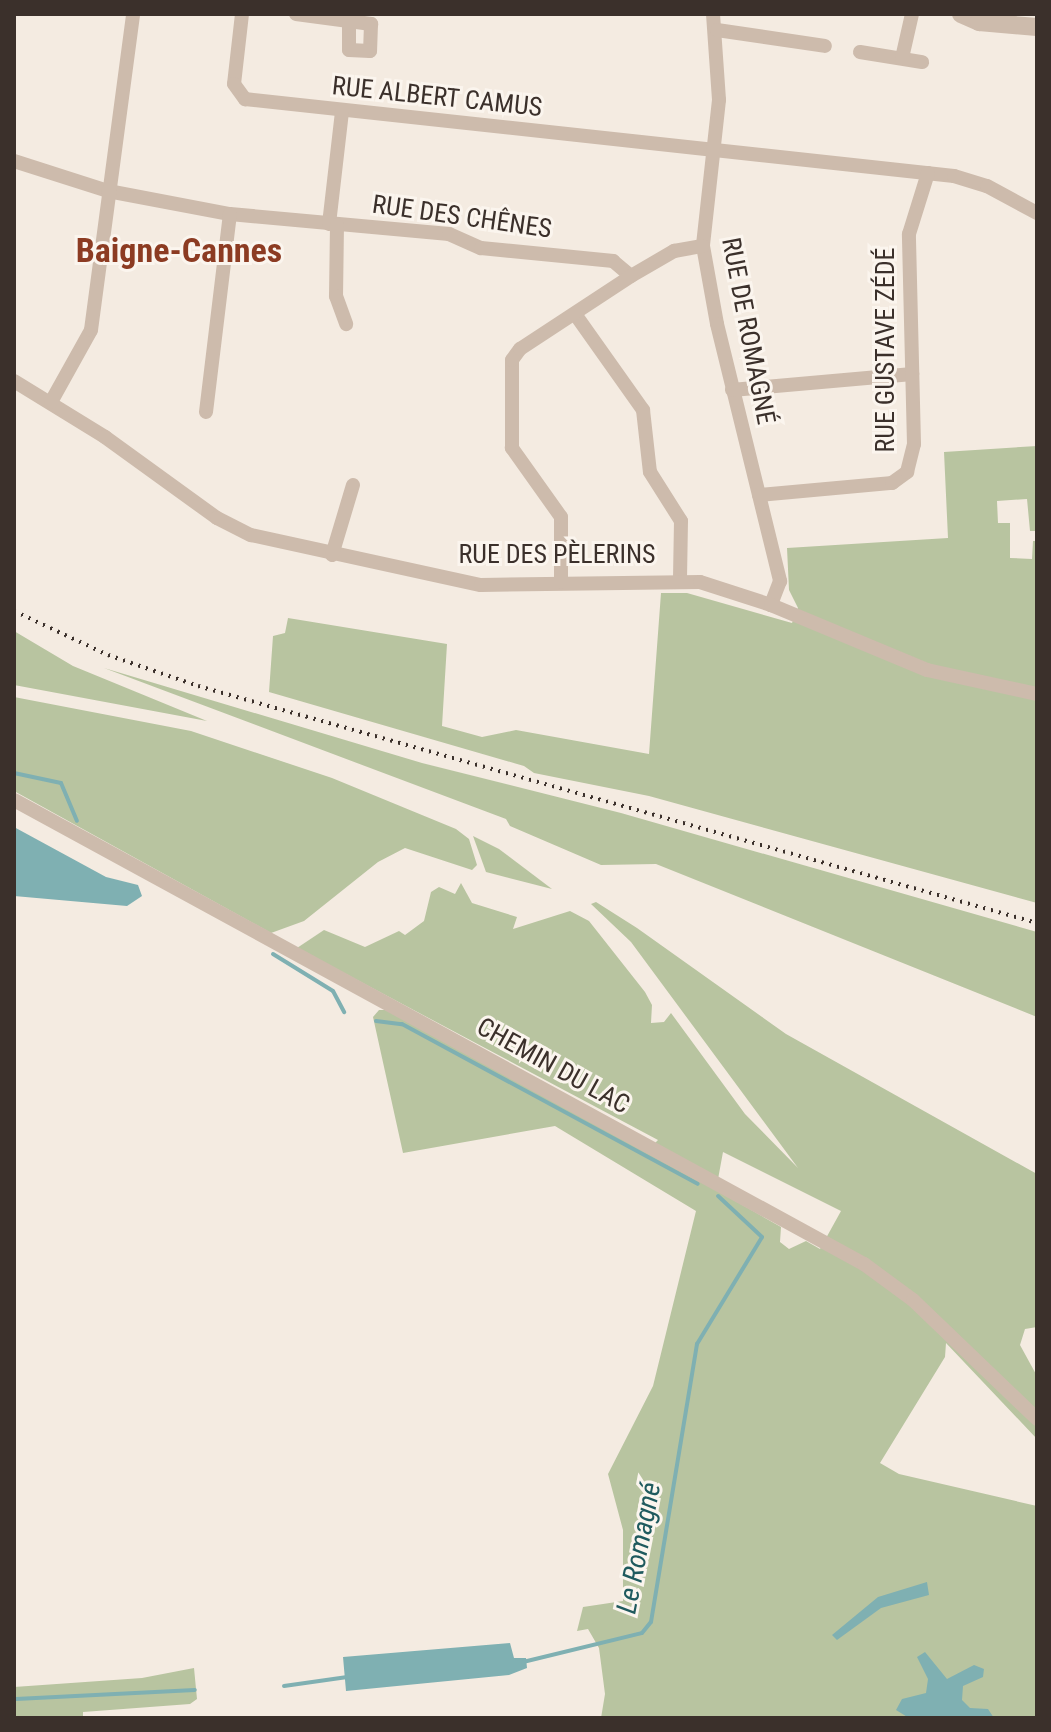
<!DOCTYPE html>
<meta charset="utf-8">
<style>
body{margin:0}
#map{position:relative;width:1051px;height:1732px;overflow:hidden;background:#f4ebe1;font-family:"Roboto Condensed",sans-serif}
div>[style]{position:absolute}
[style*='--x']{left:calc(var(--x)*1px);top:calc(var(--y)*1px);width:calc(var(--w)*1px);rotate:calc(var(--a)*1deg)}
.green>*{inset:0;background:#b8c4a0}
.water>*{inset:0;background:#7fb0b2}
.stream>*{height:4px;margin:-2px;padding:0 2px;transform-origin:2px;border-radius:2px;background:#7fb0b2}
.minor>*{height:14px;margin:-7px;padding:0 7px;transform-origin:7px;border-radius:7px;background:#cdbbac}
.tertiary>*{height:18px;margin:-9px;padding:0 9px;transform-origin:9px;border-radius:9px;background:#cdbbac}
.rail>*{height:4px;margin-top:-2px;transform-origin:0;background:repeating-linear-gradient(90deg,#3b302b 0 2px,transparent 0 8px)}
span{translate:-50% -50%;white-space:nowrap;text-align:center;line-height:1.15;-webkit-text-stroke:6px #fbf5ee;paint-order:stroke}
.street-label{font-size:26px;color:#3b302b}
.water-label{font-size:28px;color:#1f5a5e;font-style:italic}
.district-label{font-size:34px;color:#8c3b22;font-weight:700}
.frame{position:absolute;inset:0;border:16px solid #3b302b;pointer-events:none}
</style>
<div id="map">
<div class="green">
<div style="clip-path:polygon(1037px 446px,1037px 531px,1030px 531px,1027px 499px,997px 501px,998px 523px,1010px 523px,1010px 558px,1032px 559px,1033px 541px,1037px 541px,1037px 903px,649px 796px,534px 773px,524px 766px,269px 692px,273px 636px,285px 633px,288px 618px,447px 644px,442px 726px,482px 737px,516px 730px,649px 754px,661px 593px,687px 593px,792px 623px,798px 608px,789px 590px,787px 548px,948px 538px,944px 452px)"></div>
<div style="clip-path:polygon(14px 631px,73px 666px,207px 721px,14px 685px)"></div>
<div style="clip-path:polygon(104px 668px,422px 763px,621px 813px,1037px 932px,1037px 1017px,656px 864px,601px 865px,510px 826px,506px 819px)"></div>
<div style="clip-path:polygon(14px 697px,191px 731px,332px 778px,456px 829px,469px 839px,477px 865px,472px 870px,405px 848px,378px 862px,304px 921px,271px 933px,14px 791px)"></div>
<div style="clip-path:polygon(473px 836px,499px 849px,552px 889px,486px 872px)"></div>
<div style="clip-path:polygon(evenodd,461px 883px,472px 903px,517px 917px,513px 929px,570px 911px,589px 921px,645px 992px,652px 1005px,651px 1023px,664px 1022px,671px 1013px,745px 1114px,798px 1168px,631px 942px,591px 904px,596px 902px,637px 928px,786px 1034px,1037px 1174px,1037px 1327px,1025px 1329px,1020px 1345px,1037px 1376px,1037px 1439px,946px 1343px,945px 1357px,880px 1463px,899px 1474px,1037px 1506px,1037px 1718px,601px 1718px,605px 1694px,599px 1648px,588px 1629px,577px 1631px,583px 1607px,623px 1601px,623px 1530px,608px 1474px,653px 1386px,696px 1211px,555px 1126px,403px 1153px,373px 1017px,379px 1010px,391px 1010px,646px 1152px,658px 1140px,297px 948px,324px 930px,365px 947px,399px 931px,405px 935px,424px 921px,431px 892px,439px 887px,455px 894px,461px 883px,723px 1152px,841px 1211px,820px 1249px,806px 1241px,789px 1249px,780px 1242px,781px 1227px,716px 1190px,723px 1152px)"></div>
<div style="clip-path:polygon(194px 1668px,197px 1699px,190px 1704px,83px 1712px,83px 1718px,14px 1718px,14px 1687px,142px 1678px)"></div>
</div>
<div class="water">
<div style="clip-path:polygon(14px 827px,106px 877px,138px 885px,142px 896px,127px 906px,14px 896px)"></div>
<div style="clip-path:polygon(927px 1582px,929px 1595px,881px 1608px,837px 1640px,832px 1635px,878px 1597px)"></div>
<div style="clip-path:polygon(510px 1643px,514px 1658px,526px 1658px,527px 1668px,509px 1675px,346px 1691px,343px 1657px)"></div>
<div style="clip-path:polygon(925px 1652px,947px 1679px,974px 1665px,984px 1669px,983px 1677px,963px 1686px,962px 1700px,970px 1708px,988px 1709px,994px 1718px,909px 1718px,896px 1710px,902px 1699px,926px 1693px,928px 1679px,917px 1657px)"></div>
</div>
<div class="stream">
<div style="--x:14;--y:773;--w:48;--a:12"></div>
<div style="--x:61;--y:783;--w:41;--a:67.2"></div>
<div style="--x:273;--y:954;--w:70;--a:31.7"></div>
<div style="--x:333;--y:991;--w:24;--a:62"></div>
<div style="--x:376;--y:1021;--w:26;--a:7"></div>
<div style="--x:402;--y:1024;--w:336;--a:28.4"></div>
<div style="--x:523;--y:1662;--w:122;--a:-13.7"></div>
<div style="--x:642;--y:1633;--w:14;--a:-51"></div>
<div style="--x:651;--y:1622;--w:282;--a:-80.6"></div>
<div style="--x:697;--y:1344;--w:125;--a:-58.7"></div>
<div style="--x:762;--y:1237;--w:60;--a:-137"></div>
<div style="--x:284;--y:1686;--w:64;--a:-8.1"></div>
<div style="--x:16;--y:1699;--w:179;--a:-2.9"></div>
</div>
<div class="minor">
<div style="--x:242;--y:14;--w:70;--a:96.5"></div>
<div style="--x:234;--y:84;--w:19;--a:54"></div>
<div style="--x:245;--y:99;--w:713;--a:6.2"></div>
<div style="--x:954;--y:176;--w:34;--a:17"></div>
<div style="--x:987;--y:186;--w:57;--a:28.4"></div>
<div style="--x:296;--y:14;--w:76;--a:7.6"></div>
<div style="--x:371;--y:24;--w:27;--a:92"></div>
<div style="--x:370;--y:51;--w:21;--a:-177"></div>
<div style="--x:349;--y:50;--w:29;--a:-90"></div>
<div style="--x:713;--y:14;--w:86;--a:86"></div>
<div style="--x:719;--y:100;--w:147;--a:96.3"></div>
<div style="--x:703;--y:246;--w:79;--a:79.8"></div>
<div style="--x:717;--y:324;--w:265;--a:76.2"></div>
<div style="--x:780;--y:581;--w:26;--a:111"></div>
<div style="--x:717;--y:30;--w:109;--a:8.4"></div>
<div style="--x:860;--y:52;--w:63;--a:9.2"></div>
<div style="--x:902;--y:58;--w:45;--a:-77.2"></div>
<div style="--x:14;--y:161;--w:99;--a:17.7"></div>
<div style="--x:108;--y:191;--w:124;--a:10.7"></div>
<div style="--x:230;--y:214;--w:220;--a:5.2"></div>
<div style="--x:449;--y:234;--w:35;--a:24"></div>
<div style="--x:481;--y:248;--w:133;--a:5.6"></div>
<div style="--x:613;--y:261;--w:23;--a:40"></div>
<div style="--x:631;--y:276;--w:50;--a:-30.2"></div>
<div style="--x:674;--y:251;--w:29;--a:-10"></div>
<div style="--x:329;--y:224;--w:114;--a:-83.4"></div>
<div style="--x:337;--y:225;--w:71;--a:90.8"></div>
<div style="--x:336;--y:296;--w:30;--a:70"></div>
<div style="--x:575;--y:314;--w:118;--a:54.7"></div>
<div style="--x:643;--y:410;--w:62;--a:83.6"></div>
<div style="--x:650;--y:472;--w:58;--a:57.7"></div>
<div style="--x:681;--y:521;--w:57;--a:91"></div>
<div style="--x:14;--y:381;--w:107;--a:31.6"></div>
<div style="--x:105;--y:437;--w:138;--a:35.9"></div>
<div style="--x:217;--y:518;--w:38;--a:27"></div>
<div style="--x:251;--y:535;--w:235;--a:12.3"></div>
<div style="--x:481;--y:585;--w:219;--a:-0.8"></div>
<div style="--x:700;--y:582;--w:75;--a:17.9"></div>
<div style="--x:771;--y:605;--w:169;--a:22.6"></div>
<div style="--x:927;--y:670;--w:113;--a:12.3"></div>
<div style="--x:732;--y:390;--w:181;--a:-5.1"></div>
<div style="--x:51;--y:402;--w:82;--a:-60.9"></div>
<div style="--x:91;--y:330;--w:319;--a:-82.4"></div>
<div style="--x:206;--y:412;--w:199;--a:-83.1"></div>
<div style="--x:759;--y:495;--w:134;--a:-5.2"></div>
<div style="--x:892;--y:483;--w:19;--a:-36"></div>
<div style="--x:907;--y:472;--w:29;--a:-76"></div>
<div style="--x:914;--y:444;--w:210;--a:-91.4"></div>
<div style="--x:909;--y:234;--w:64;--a:-72.7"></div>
<div style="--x:332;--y:555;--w:73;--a:-73.3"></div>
<div style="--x:561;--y:582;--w:65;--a:-90"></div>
<div style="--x:561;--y:517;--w:85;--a:-125.4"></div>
<div style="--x:512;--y:448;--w:88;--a:-90"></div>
<div style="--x:512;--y:360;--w:14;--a:-54"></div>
<div style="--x:520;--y:349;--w:133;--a:-33.3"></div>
<div style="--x:14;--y:800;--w:968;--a:28.63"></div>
<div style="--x:864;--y:1264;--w:61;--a:36.3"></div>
<div style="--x:913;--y:1300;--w:172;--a:43.8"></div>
</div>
<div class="tertiary">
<div style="--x:961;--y:14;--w:20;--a:24"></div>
<div style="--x:979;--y:22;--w:58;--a:4.9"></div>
</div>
<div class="rail">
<div style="--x:14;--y:611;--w:104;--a:25.1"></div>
<div style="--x:108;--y:655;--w:95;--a:19"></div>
<div style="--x:198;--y:686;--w:872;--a:15.77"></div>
</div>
<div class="street-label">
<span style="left:437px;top:97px;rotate:6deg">RUE ALBERT CAMUS</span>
<span style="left:462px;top:217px;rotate:8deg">RUE DES CHÊNES</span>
<span style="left:748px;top:331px;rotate:79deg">RUE DE ROMAGNÉ</span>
<span style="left:886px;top:350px;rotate:-90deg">RUE GUSTAVE ZÉDÉ</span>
<span style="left:557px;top:555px">RUE DES PÈLERINS</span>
<span style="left:553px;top:1066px;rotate:29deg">CHEMIN DU LAC</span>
</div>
<div class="water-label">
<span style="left:639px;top:1548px;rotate:-79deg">Le Romagné</span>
</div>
<div class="district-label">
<span style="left:179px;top:251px">Baigne-Cannes</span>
</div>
<div class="frame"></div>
</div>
